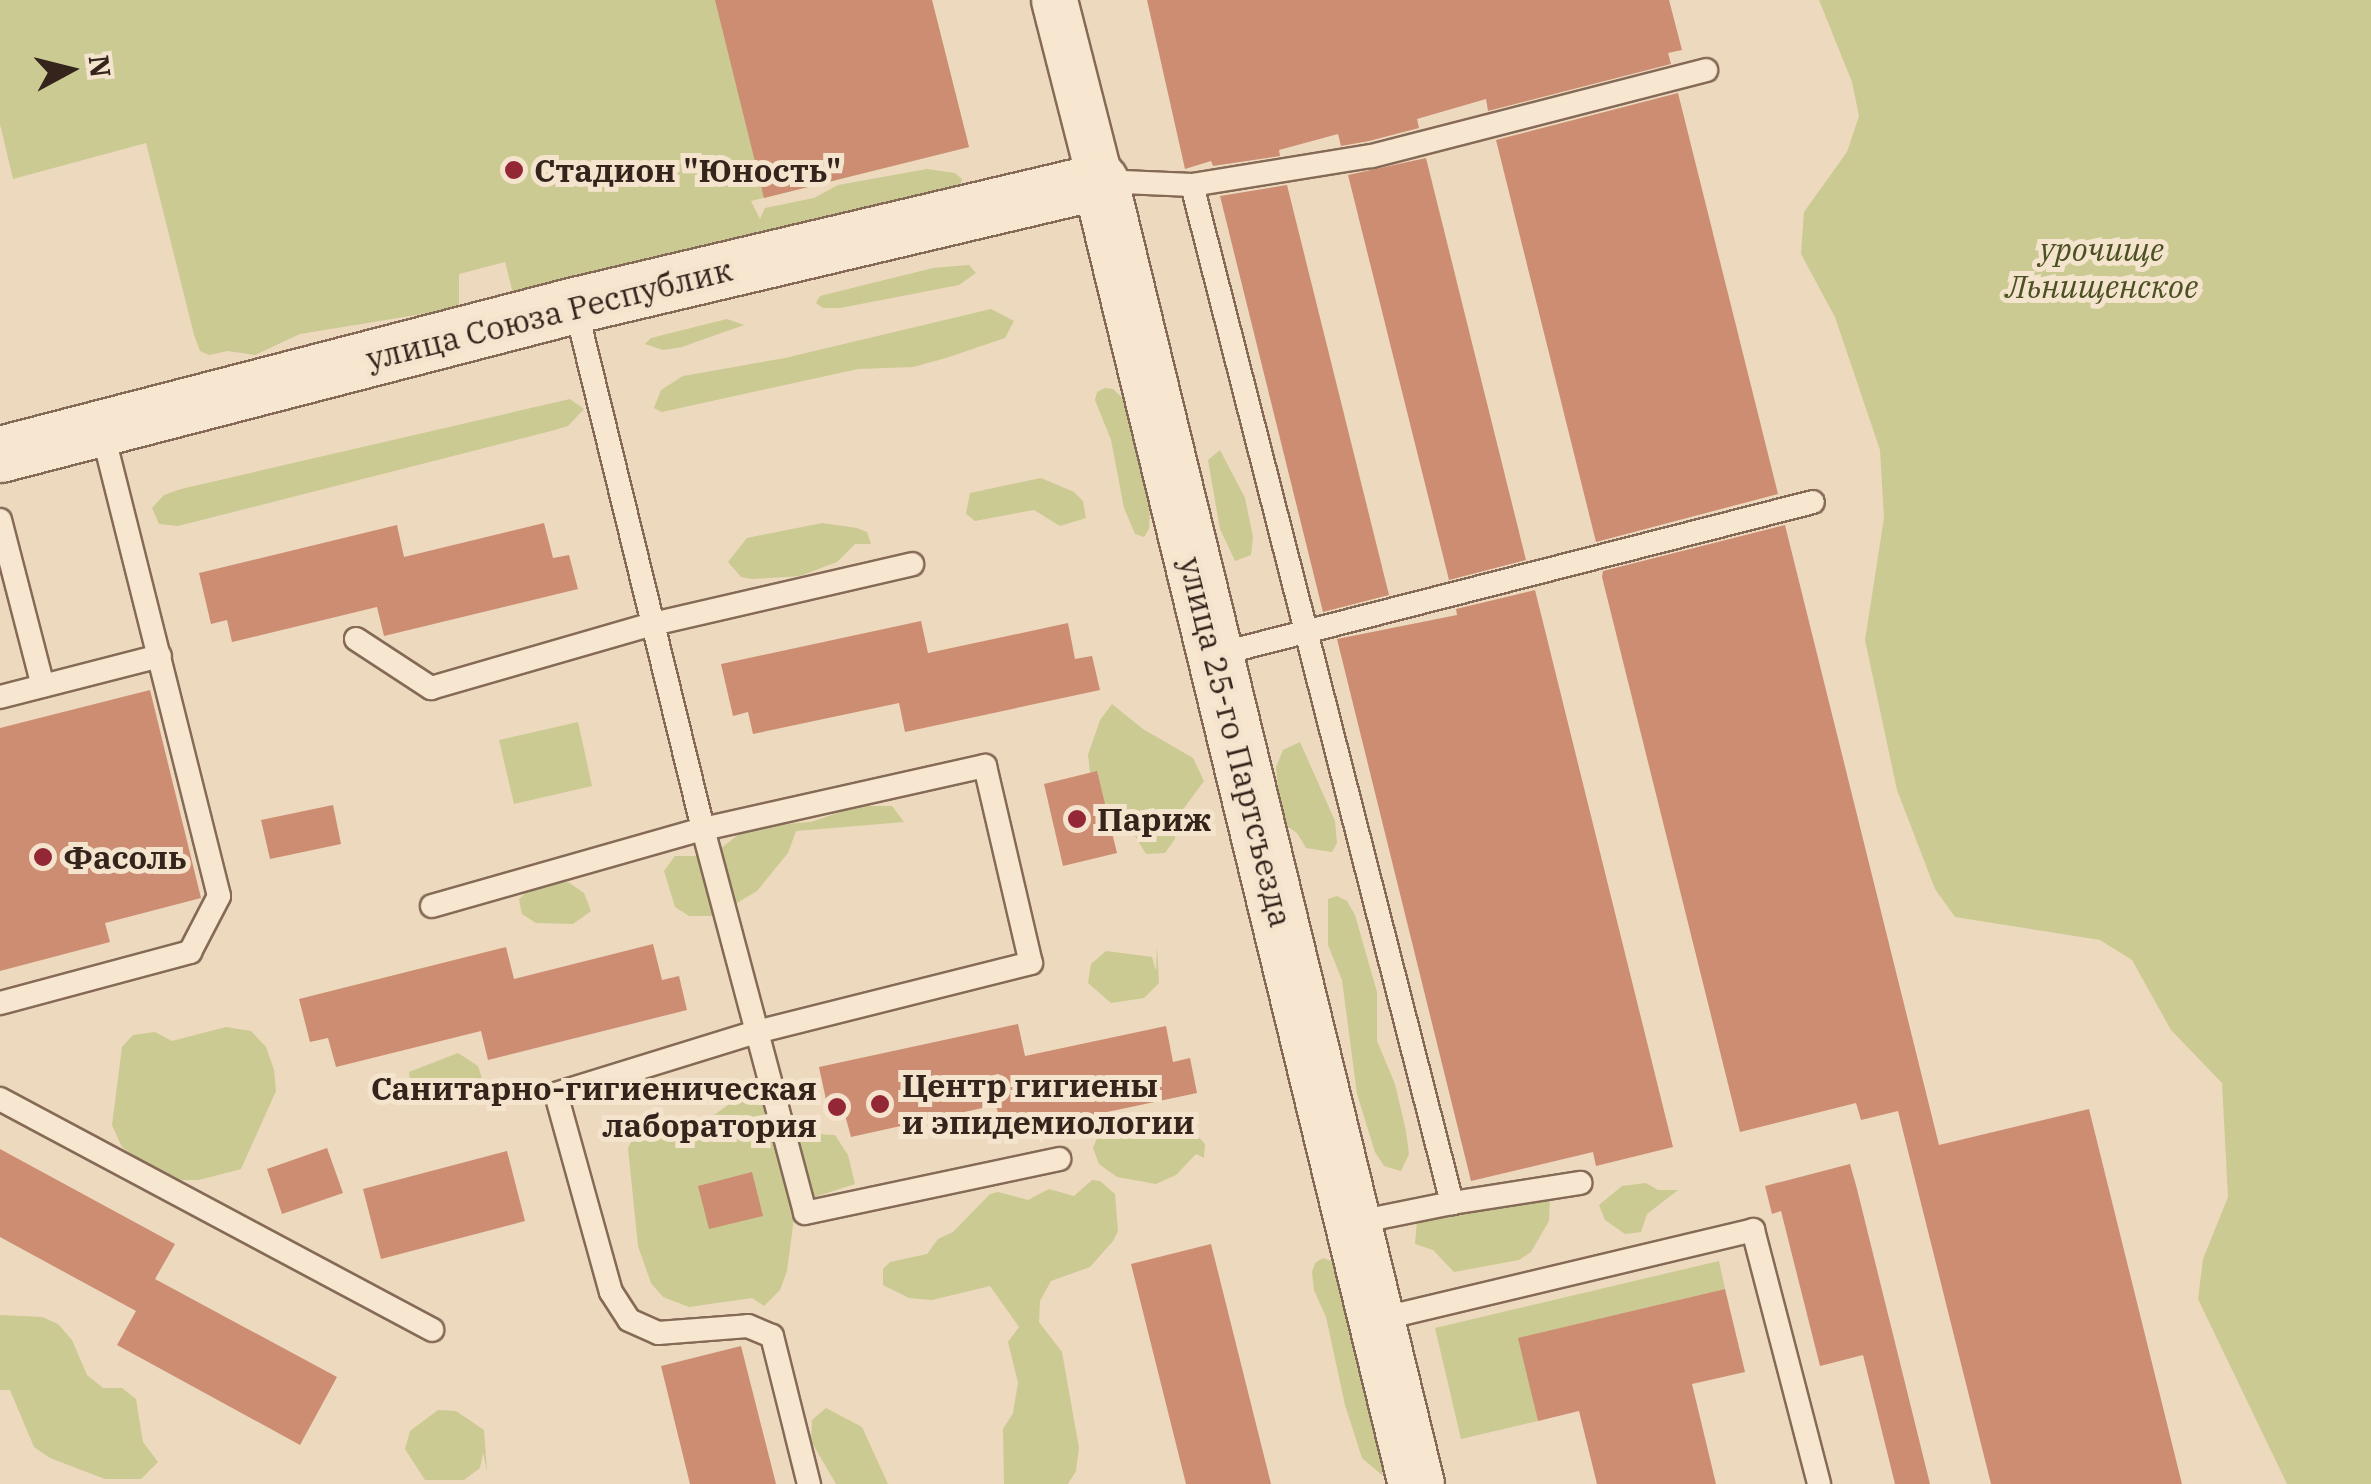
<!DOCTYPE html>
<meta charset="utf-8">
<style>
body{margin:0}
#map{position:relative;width:2371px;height:1484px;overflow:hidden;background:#edd9bd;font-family:"IBM Plex Serif",serif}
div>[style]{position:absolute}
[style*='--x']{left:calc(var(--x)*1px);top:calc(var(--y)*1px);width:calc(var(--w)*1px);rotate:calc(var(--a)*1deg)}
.green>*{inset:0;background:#cbca92}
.building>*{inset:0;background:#cc8d73}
.roads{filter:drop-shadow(2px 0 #856a57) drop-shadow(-2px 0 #856a57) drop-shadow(0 2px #856a57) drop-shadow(0 -2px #856a57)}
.service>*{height:22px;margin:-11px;padding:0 11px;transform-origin:11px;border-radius:11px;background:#f8e7d0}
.minor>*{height:45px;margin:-22.5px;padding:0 22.5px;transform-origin:22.5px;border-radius:22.5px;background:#f8e7d0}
.tertiary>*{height:55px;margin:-27.5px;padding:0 27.5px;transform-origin:27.5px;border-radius:27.5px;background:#f8e7d0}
.dots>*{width:28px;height:28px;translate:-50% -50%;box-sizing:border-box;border:5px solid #f5e4cd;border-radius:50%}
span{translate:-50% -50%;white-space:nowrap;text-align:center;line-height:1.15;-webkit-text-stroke:10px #f5e4cd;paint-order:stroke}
.poi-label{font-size:32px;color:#34241b;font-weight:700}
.left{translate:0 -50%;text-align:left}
.right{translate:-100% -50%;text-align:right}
.park-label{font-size:32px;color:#4b5122;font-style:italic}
.street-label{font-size:32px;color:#34241b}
.north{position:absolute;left:20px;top:20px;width:100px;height:100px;-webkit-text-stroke:8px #f5e4cd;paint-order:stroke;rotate:83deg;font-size:28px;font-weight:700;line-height:40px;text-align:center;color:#34241b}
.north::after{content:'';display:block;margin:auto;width:35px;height:45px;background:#34241b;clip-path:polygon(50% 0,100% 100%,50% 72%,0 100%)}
</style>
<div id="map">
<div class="green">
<div style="clip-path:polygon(0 0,932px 0,969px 147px,751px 201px,760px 219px,765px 208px,814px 198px,838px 185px,927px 169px,955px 173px,962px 179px,960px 187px,775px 233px,766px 230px,596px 280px,513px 293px,505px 262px,459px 274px,459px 308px,300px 334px,255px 355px,228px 351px,209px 355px,200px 351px,194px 335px,146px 143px,13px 179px,0 124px)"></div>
<div style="clip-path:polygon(1819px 0,2371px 0,2371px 1484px,2287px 1484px,2198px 1299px,2203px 1259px,2228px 1197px,2222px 1083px,2171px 1030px,2132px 960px,2100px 940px,1955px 917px,1935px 889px,1897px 790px,1865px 640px,1884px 518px,1880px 450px,1835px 317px,1801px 254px,1804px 212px,1847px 152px,1859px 116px,1852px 82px)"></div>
<div style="clip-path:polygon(969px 265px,976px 273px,959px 285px,840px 308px,823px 308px,816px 303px,820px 296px,933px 268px)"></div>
<div style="clip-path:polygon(991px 309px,1014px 321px,1005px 338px,946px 358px,913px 367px,858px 369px,662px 412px,654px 408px,661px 390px,683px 376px,785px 358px)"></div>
<div style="clip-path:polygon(727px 319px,744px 325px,682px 347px,663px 350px,645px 344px,651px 338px)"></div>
<div style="clip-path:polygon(1105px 388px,1113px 389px,1129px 404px,1150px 508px,1149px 529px,1144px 537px,1135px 534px,1124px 508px,1111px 440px,1095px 400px,1097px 392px)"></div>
<div style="clip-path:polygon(570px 399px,584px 409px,568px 426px,551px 431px,178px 526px,159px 524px,152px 508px,164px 495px,181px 489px)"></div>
<div style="clip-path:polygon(1220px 450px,1245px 498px,1253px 537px,1251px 555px,1235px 561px,1220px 529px,1208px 460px)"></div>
<div style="clip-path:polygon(1041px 478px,1074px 492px,1083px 501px,1086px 518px,1060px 526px,1034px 510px,975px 521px,966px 514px,970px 493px)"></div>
<div style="clip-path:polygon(822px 523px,857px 528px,867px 532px,871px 544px,855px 544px,837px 562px,800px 576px,752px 579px,741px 577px,728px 562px,747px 538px)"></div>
<div style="clip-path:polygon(1112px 704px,1143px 729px,1193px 758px,1204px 781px,1176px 819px,1175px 839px,1165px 853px,1146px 854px,1118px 808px,1102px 802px,1092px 789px,1088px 755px,1100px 720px)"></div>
<div style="clip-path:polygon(578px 722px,592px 786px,514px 804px,499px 740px)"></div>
<div style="clip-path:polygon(1300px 742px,1335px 821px,1337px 843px,1332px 852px,1306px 848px,1297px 833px,1281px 822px,1276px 767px,1283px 750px)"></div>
<div style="clip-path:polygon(858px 806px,892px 806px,904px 822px,796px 831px,788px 853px,757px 891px,715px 916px,689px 916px,675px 907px,664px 871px,675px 856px,711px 856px,743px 831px,759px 826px,811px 822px)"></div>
<div style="clip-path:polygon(568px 882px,584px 893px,591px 911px,573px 924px,536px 923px,522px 914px,519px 899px,532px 887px)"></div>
<div style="clip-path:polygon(1337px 896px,1347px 901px,1355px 915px,1377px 992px,1377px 1041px,1395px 1084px,1406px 1131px,1409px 1154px,1401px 1171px,1384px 1166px,1375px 1152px,1357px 1094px,1342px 980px,1328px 945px,1328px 899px)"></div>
<div style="clip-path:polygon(1157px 947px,1159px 983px,1144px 998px,1111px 1003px,1088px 983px,1091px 964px,1106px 951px,1152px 957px,1156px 971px)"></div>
<div style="clip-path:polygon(226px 1027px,251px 1031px,266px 1047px,274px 1070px,276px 1091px,241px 1169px,199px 1180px,178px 1180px,154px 1171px,122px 1147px,112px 1125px,122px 1047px,133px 1035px,155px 1032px,172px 1041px)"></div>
<div style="clip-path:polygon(458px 1053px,478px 1066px,485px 1087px,477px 1103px,425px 1103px,411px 1089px,409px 1072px)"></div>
<div style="clip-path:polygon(762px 1096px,776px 1105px,797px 1133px,835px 1135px,848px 1155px,855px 1184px,796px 1203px,787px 1271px,780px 1290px,764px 1306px,752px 1298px,689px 1307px,663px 1297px,651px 1283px,638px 1246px,628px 1148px,639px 1127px,657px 1119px,696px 1128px,728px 1105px)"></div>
<div style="clip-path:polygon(1110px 1122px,1130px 1124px,1159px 1138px,1192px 1130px,1205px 1144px,1204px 1158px,1196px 1154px,1176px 1175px,1156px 1184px,1117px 1177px,1099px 1164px,1093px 1148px,1101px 1128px)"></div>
<div style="clip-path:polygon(1092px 1180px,1100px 1181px,1115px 1194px,1118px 1231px,1113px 1241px,1090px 1267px,1051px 1281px,1040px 1301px,1039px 1322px,1062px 1352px,1079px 1448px,1076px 1471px,1068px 1484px,1004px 1484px,1003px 1429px,1013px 1413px,1018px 1383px,1008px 1342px,1019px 1327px,990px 1286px,932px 1300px,909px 1298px,883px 1285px,883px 1269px,890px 1262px,927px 1254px,938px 1239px,953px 1232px,990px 1194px,998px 1192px,1028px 1200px,1049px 1189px,1074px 1196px)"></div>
<div style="clip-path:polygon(1646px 1183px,1658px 1190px,1678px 1190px,1647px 1214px,1641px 1232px,1625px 1234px,1605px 1220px,1599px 1205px,1622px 1186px)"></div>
<div style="clip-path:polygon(1550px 1199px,1549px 1221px,1531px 1252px,1519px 1260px,1454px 1272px,1433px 1250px,1415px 1244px,1417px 1221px,1433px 1212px)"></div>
<div style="clip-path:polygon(1323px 1258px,1331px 1261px,1340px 1281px,1373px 1430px,1383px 1454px,1382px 1475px,1362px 1458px,1345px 1405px,1326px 1317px,1314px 1290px,1312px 1272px,1315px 1263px)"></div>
<div style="clip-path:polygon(1719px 1261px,1725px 1289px,1519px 1338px,1538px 1421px,1461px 1439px,1435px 1328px)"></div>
<div style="clip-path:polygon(0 1315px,42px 1317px,58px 1324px,72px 1340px,87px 1375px,103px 1388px,122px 1388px,136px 1399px,143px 1442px,158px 1462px,141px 1479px,105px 1479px,50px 1458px,34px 1447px,10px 1390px,0 1390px)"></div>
<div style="clip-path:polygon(826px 1408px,862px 1427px,888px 1484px,836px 1484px,811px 1441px,812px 1420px)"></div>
<div style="clip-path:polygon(438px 1410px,456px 1411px,484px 1430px,487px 1471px,483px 1453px,480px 1468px,464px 1480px,425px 1480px,405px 1449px,410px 1431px)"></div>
</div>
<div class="building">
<div style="clip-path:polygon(715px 0,932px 0,969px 147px,764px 198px)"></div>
<div style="clip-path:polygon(1147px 0,1669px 0,1682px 50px,1668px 53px,1671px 64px,1488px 111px,1486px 99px,1417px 119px,1419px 128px,1369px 141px,1341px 146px,1338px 134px,1279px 150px,1280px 156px,1213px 166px,1211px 161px,1185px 169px)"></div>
<div style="clip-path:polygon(1678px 93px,1778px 494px,1596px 542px,1496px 140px)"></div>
<div style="clip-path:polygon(1426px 158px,1526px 560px,1449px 580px,1348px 175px)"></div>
<div style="clip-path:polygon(1287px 185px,1389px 595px,1323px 612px,1220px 196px)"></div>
<div style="clip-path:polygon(544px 523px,553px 558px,569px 555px,578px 589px,384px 636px,377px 607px,232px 642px,227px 620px,211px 624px,199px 573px,397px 525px,404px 557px)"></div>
<div style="clip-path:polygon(1785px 525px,1939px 1145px,2089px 1109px,2182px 1484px,1991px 1484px,1898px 1111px,1861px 1120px,1856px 1103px,1740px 1132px,1602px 577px,1603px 571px)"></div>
<div style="clip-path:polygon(1535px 590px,1673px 1147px,1596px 1166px,1593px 1152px,1471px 1181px,1337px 639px,1457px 615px,1456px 609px)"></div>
<div style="clip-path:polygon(921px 621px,928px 653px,1068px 623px,1075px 659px,1092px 656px,1100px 690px,905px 732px,899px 703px,753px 734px,748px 712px,733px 716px,721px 664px)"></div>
<div style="clip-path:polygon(150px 690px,201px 898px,105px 923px,110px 942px,0 971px,0 728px)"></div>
<div style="clip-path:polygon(1097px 771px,1117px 853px,1063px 866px,1044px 784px)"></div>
<div style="clip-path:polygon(333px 805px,341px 844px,270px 859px,261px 820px)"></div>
<div style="clip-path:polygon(653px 944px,662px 980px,679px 976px,687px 1010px,488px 1060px,481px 1031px,336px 1067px,328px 1038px,310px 1042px,299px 999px,506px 947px,514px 979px)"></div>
<div style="clip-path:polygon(1018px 1024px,1025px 1056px,1166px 1026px,1173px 1062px,1190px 1058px,1197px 1093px,1003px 1134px,996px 1105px,851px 1137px,845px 1115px,830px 1118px,819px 1067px)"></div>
<div style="clip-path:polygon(327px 1148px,343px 1193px,282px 1214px,267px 1169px)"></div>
<div style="clip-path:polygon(0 1149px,175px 1244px,155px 1279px,337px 1377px,300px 1445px,117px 1345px,136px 1311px,0 1237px)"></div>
<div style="clip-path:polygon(507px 1151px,525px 1221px,381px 1259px,363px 1189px)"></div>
<div style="clip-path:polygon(1850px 1164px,1857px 1189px,1930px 1484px,1895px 1484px,1863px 1355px,1820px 1366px,1781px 1211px,1772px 1214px,1765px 1186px)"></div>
<div style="clip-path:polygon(752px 1172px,763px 1216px,709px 1229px,698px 1186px)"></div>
<div style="clip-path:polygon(1211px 1244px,1271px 1484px,1186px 1484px,1131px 1264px)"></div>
<div style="clip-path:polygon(1725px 1289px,1745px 1372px,1692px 1384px,1716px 1484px,1597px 1484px,1579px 1411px,1538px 1421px,1518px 1338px)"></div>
<div style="clip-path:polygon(741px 1346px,776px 1484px,690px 1484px,661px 1366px)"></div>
</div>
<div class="roads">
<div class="service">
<div style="--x:1100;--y:181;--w:92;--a:2.5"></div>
<div style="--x:1192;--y:185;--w:182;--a:-9.2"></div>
<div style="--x:1372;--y:156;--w:345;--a:-14.4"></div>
<div style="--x:1192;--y:185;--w:1051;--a:75.67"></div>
<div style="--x:1452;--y:1203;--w:130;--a:-8.9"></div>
<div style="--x:575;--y:305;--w:539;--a:76.27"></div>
<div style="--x:703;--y:829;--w:289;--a:-12.6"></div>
<div style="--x:985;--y:766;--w:202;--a:76.9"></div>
<div style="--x:1031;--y:963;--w:284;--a:165.9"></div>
<div style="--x:756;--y:1032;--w:209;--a:162.8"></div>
<div style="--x:556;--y:1094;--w:205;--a:74.5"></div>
<div style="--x:611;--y:1292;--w:33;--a:57"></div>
<div style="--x:629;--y:1320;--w:32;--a:24"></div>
<div style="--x:658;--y:1333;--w:90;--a:-4.4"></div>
<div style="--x:748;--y:1326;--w:26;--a:23"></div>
<div style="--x:772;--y:1336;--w:153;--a:76"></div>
<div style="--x:0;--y:520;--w:171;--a:75.5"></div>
<div style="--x:356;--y:639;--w:90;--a:33.2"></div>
<div style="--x:431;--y:688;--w:231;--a:-16.1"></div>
<div style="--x:653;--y:624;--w:266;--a:-13"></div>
<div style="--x:1215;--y:655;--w:617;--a:-14.35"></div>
<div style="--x:0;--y:697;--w:165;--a:-14.4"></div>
<div style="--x:432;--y:906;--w:282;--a:-15.9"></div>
<div style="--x:703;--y:829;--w:397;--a:75.1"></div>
<div style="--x:805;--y:1213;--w:260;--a:-12"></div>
<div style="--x:0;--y:1003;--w:197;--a:-15"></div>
<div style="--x:190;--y:952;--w:63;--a:-62.6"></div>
<div style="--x:219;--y:896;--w:480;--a:-104.1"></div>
<div style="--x:0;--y:1099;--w:490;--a:28.1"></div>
<div style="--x:1353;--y:1223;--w:101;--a:-11.4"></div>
<div style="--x:1376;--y:1320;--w:388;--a:-13.4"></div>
<div style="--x:1753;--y:1230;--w:262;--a:75.4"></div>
</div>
<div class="minor">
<div style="--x:1054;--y:0;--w:187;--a:75.7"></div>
</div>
<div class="tertiary">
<div style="--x:0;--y:454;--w:594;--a:-14.53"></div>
<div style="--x:575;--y:305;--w:539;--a:-13.29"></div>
<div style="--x:1100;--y:181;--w:1341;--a:76.37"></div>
</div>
</div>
<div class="dots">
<div style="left:514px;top:170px;background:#942735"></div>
<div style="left:1077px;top:819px;background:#942735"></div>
<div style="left:43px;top:857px;background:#942735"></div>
<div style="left:880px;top:1104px;background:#942735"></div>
<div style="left:837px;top:1107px;background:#942735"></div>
</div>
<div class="poi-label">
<span class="left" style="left:534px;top:170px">Стадион "Юность"</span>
<span class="left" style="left:1097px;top:819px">Париж</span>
<span class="left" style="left:63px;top:857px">Фасоль</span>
<span class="left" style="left:902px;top:1104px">Центр гигиены<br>и эпидемиологии</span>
<span class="right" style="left:817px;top:1107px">Санитарно-гигиеническая<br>лаборатория</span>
</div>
<div class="park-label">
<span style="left:2102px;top:268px">урочище<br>Льнищенское</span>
</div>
<div class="street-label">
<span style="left:549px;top:314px;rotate:-14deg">улица Союза Республик</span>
<span style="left:1236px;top:742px;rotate:76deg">улица 25-го Партсъезда</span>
</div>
<div class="north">N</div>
</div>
